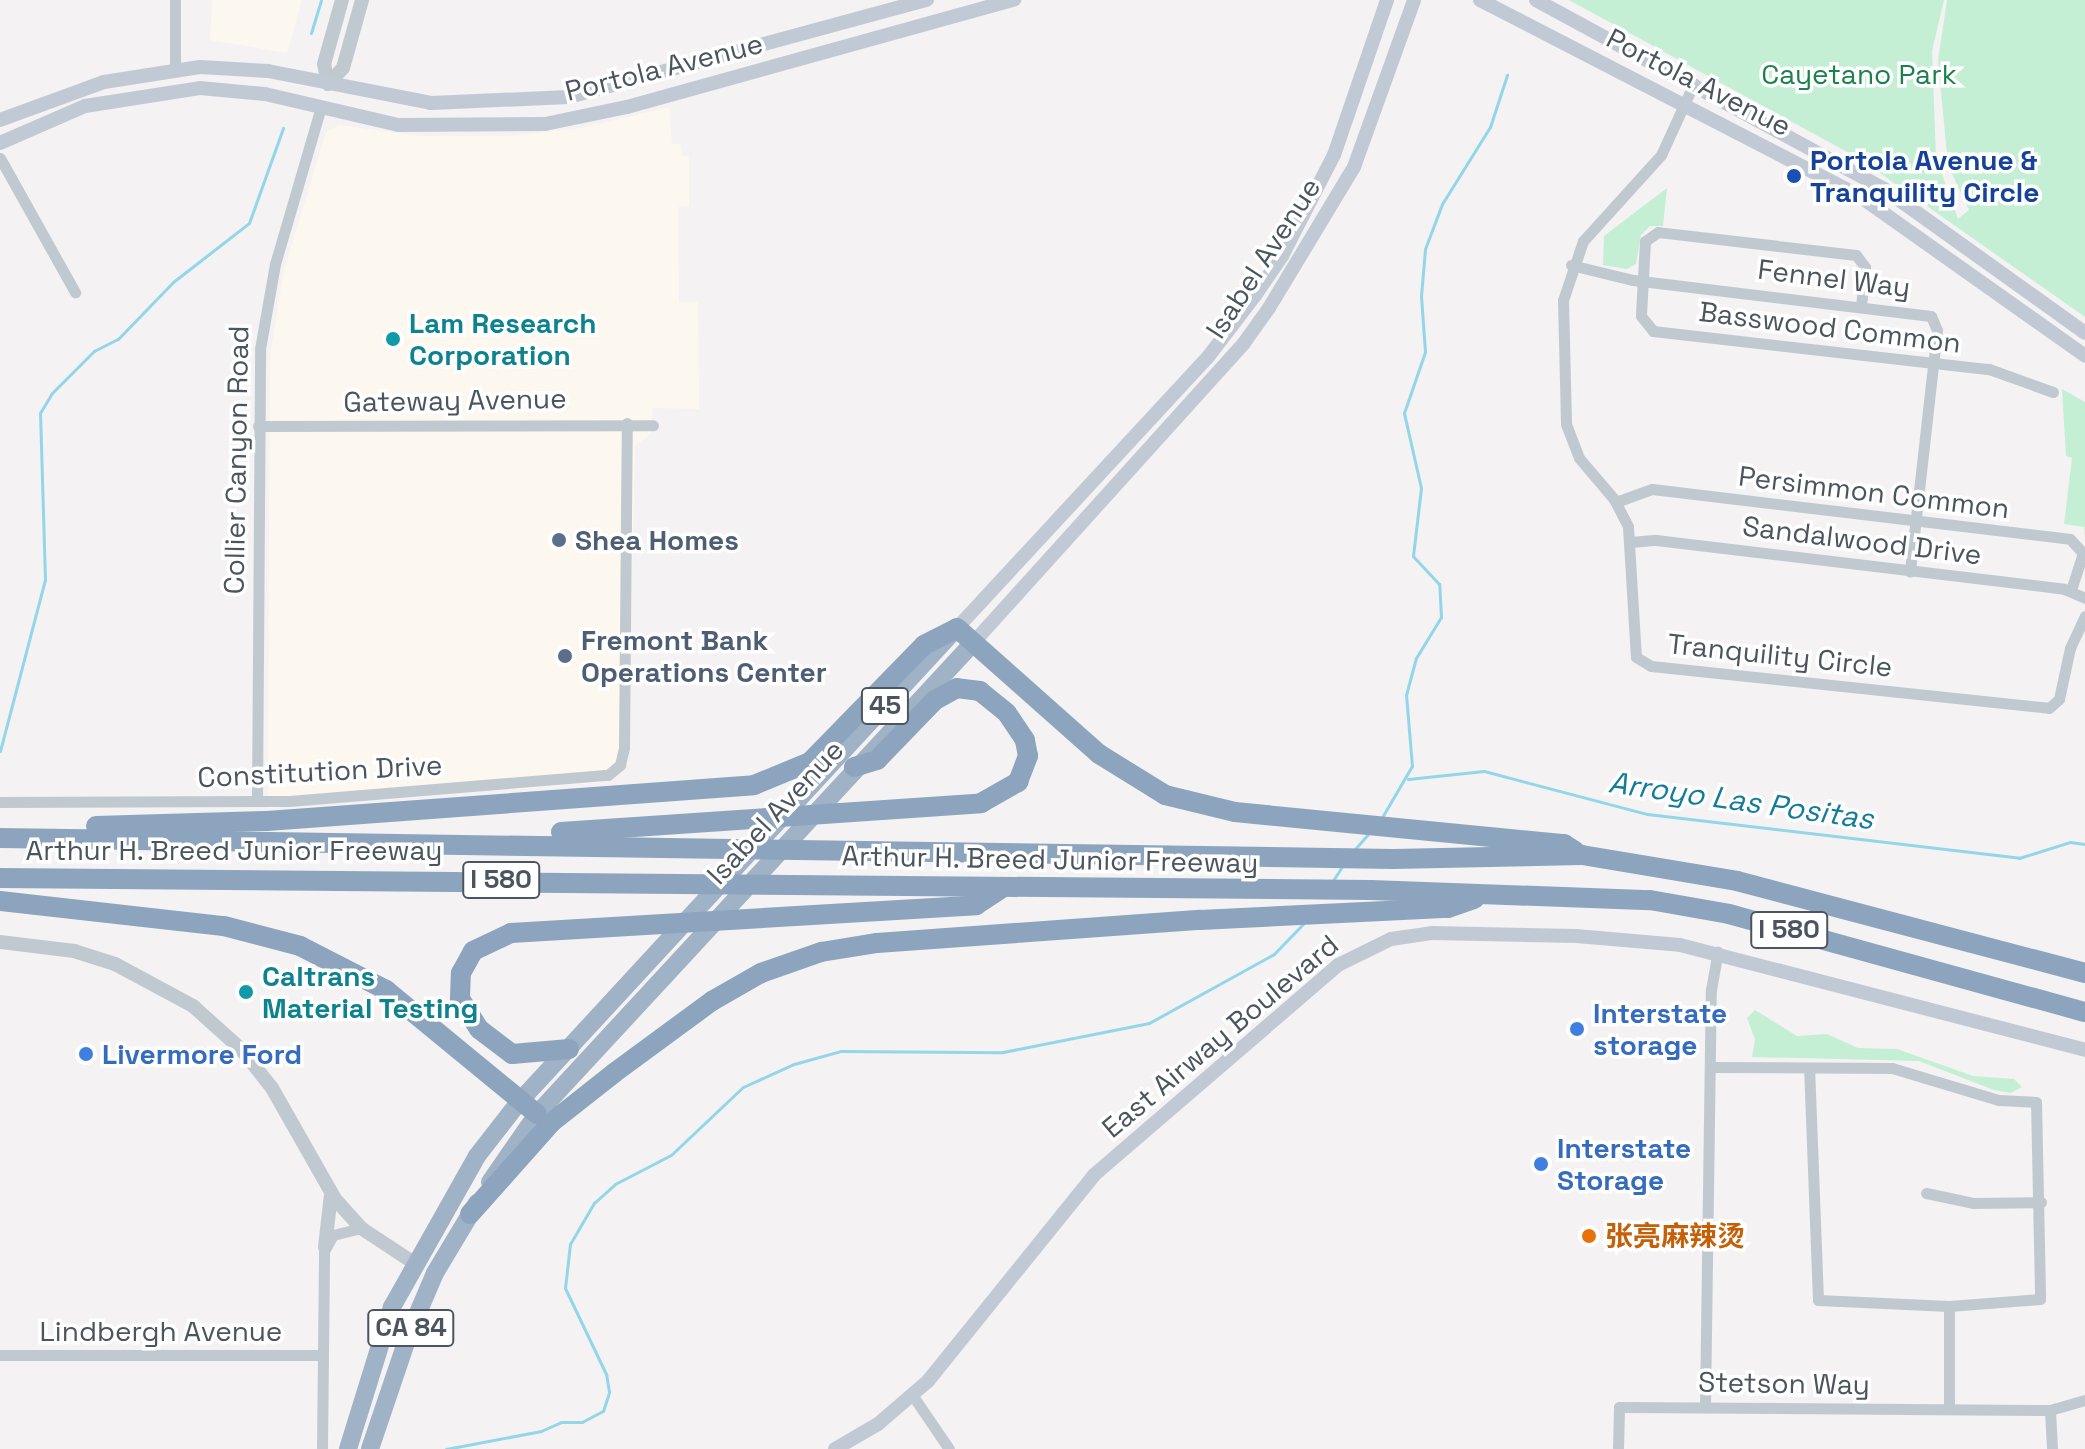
<!DOCTYPE html>
<meta charset="utf-8">
<style>
body{margin:0}
#map{position:relative;width:2085px;height:1449px;overflow:hidden;background:#f4f2f2;font-family:"Space Grotesk","Noto Sans SC",sans-serif}
div>[style]{position:absolute}
[style*='--x']{left:calc(var(--x)*1px);top:calc(var(--y)*1px);width:calc(var(--w)*1px);rotate:calc(var(--a)*1deg)}
.commercial>*{inset:0;background:#fcf8ef}
.green>*{inset:0;background:#c4efd5}
.stream>*{height:3px;margin:-1.5px;padding:0 1.5px;transform-origin:1.5px;border-radius:1.5px;background:#93d6e9}
.minor>*{height:11px;margin:-5.5px;padding:0 5.5px;transform-origin:5.5px;border-radius:5.5px;background:#c1c9d0}
.tertiary>*{height:14px;margin:-7px;padding:0 7px;transform-origin:7px;border-radius:7px;background:#c1c9d0}
.secondary>*{height:14px;margin:-7px;padding:0 7px;transform-origin:7px;border-radius:7px;background:#c1cad4}
.trunk>*{height:18px;margin:-9px;padding:0 9px;transform-origin:9px;border-radius:9px;background:#a0b2c6}
.motorway>*{height:20px;margin:-10px;padding:0 10px;transform-origin:10px;border-radius:10px;background:#8da4be}
.dots>*{width:22px;height:22px;translate:-50% -50%;box-sizing:border-box;border:4px solid #fff;border-radius:50%}
span{translate:-50% -50%;white-space:nowrap;text-align:center;line-height:1.15;-webkit-text-stroke:7px #fff;paint-order:stroke}
.shield-label span{padding:2px 6px;background:#fff;border:2px solid;border-radius:6px;-webkit-text-stroke-width:0}
.shield-label{font-size:26px;color:#4b555f;font-weight:700}
.street-label{font-size:28px;color:#4b555f}
.park-label{font-size:28px;color:#1c804f}
.transit-label{font-size:28px;color:#164399;font-weight:700}
.left{translate:0 -50%;text-align:left}
.culture-label{font-size:28px;color:#0d838f;font-weight:700}
.service-label{font-size:28px;color:#4e5e75;font-weight:700}
.shop-label{font-size:28px;color:#366cbe;font-weight:700}
.food-label{font-size:28px;color:#c56008;font-weight:700}
.water-label{font-size:30px;color:#137c9b;font-style:italic}
</style>
<div id="map">
<div class="commercial">
<div style="clip-path:polygon(212px 0,302px 0,287px 53px,210px 40px)"></div>
<div style="clip-path:polygon(669px 107px,672px 143px,681px 145px,682px 156px,689px 156px,689px 206px,678px 207px,679px 302px,698px 302px,699px 409px,653px 408px,651px 434px,635px 446px,628px 764px,606px 782px,268px 808px,270px 357px,283px 274px,326px 132px,339px 125px,421px 136px,510px 136px,581px 128px)"></div>
</div>
<div class="green">
<div style="clip-path:polygon(1569px 0,1944px 0,1932px 51px,1936px 157px,1958px 219px,1969px 210px,1948px 165px,1938px 60px,1947px 0,2085px 0,2085px 317px,1860px 159px)"></div>
<div style="clip-path:polygon(1667px 188px,1663px 226px,1650px 226px,1641px 235px,1636px 264px,1627px 269px,1603px 265px,1604px 236px)"></div>
<div style="clip-path:polygon(2062px 389px,2085px 402px,2085px 538px,2084px 527px,2064px 524px,2072px 458px,2066px 456px)"></div>
<div style="clip-path:polygon(1755px 1010px,1797px 1036px,1827px 1034px,1858px 1048px,1897px 1049px,1973px 1076px,2014px 1079px,2022px 1087px,2011px 1093px,1994px 1090px,1919px 1061px,1752px 1057px,1755px 1039px,1747px 1018px)"></div>
</div>
<div class="stream">
<div style="--x:311;--y:33;--w:34;--a:-73"></div>
<div style="--x:0;--y:751;--w:177;--a:-75.3"></div>
<div style="--x:45;--y:580;--w:167;--a:-91.7"></div>
<div style="--x:40;--y:413;--w:23;--a:-59"></div>
<div style="--x:52;--y:393;--w:59;--a:-45"></div>
<div style="--x:94;--y:351;--w:27;--a:-27"></div>
<div style="--x:118;--y:339;--w:79;--a:-46"></div>
<div style="--x:173;--y:282;--w:96;--a:-37.8"></div>
<div style="--x:249;--y:223;--w:101;--a:-70.3"></div>
<div style="--x:1408;--y:779;--w:76;--a:-6"></div>
<div style="--x:1484;--y:771;--w:169;--a:14.8"></div>
<div style="--x:1647;--y:814;--w:375;--a:6.7"></div>
<div style="--x:2019;--y:858;--w:53;--a:-17.4"></div>
<div style="--x:2070;--y:842;--w:15;--a:8"></div>
<div style="--x:1381;--y:819;--w:61;--a:-59.7"></div>
<div style="--x:1412;--y:766;--w:71;--a:-94.8"></div>
<div style="--x:1406;--y:695;--w:38;--a:-75"></div>
<div style="--x:1416;--y:658;--w:48;--a:-58.6"></div>
<div style="--x:1441;--y:617;--w:33;--a:-93"></div>
<div style="--x:1439;--y:584;--w:38;--a:-133"></div>
<div style="--x:1413;--y:556;--w:68;--a:-83.3"></div>
<div style="--x:1421;--y:488;--w:77;--a:-102.8"></div>
<div style="--x:1404;--y:413;--w:65;--a:-71"></div>
<div style="--x:1425;--y:352;--w:56;--a:-94.1"></div>
<div style="--x:1421;--y:296;--w:47;--a:-85.1"></div>
<div style="--x:1425;--y:249;--w:48;--a:-69.3"></div>
<div style="--x:1442;--y:204;--w:91;--a:-58.1"></div>
<div style="--x:1490;--y:127;--w:55;--a:-71.9"></div>
<div style="--x:1355;--y:849;--w:20;--a:-49"></div>
<div style="--x:1332;--y:882;--w:20;--a:-57"></div>
<div style="--x:446;--y:1449;--w:97;--a:-10.7"></div>
<div style="--x:541;--y:1431;--w:22;--a:-24"></div>
<div style="--x:561;--y:1422;--w:21;--a:0"></div>
<div style="--x:582;--y:1422;--w:24;--a:-28"></div>
<div style="--x:603;--y:1411;--w:20;--a:-72"></div>
<div style="--x:609;--y:1392;--w:18;--a:-99"></div>
<div style="--x:606;--y:1374;--w:95;--a:-115.5"></div>
<div style="--x:565;--y:1288;--w:44;--a:-83.5"></div>
<div style="--x:570;--y:1244;--w:48;--a:-59.7"></div>
<div style="--x:594;--y:1203;--w:28;--a:-42"></div>
<div style="--x:615;--y:1184;--w:63;--a:-27.4"></div>
<div style="--x:671;--y:1155;--w:99;--a:-43.4"></div>
<div style="--x:743;--y:1087;--w:56;--a:-24.3"></div>
<div style="--x:794;--y:1064;--w:49;--a:-15.5"></div>
<div style="--x:841;--y:1051;--w:162;--a:0.4"></div>
<div style="--x:1003;--y:1052;--w:149;--a:-11.2"></div>
<div style="--x:1149;--y:1023;--w:143;--a:-28.9"></div>
<div style="--x:1274;--y:954;--w:42;--a:-46"></div>
</div>
<div class="minor">
<div style="--x:175;--y:0;--w:69;--a:90"></div>
<div style="--x:1694;--y:83;--w:79;--a:114.6"></div>
<div style="--x:1661;--y:155;--w:116;--a:132.2"></div>
<div style="--x:1583;--y:241;--w:62;--a:108.7"></div>
<div style="--x:1563;--y:300;--w:124;--a:88.6"></div>
<div style="--x:1566;--y:424;--w:36;--a:69"></div>
<div style="--x:1579;--y:458;--w:54;--a:49.5"></div>
<div style="--x:1614;--y:499;--w:31;--a:63"></div>
<div style="--x:1628;--y:527;--w:130;--a:86.5"></div>
<div style="--x:1636;--y:657;--w:17;--a:31"></div>
<div style="--x:1651;--y:666;--w:400;--a:6"></div>
<div style="--x:2049;--y:708;--w:13;--a:-42"></div>
<div style="--x:2059;--y:699;--w:52;--a:-77.8"></div>
<div style="--x:2070;--y:648;--w:35;--a:-65"></div>
<div style="--x:0;--y:158;--w:154;--a:60.8"></div>
<div style="--x:1571;--y:265;--w:64;--a:13.6"></div>
<div style="--x:1633;--y:280;--w:300;--a:6.9"></div>
<div style="--x:1931;--y:316;--w:15;--a:67"></div>
<div style="--x:1937;--y:330;--w:243;--a:96.4"></div>
<div style="--x:1861;--y:306;--w:39;--a:-84"></div>
<div style="--x:1865;--y:267;--w:15;--a:-127"></div>
<div style="--x:1856;--y:255;--w:199;--a:-173.4"></div>
<div style="--x:1658;--y:232;--w:16;--a:145"></div>
<div style="--x:1645;--y:241;--w:75;--a:93.1"></div>
<div style="--x:1641;--y:316;--w:19;--a:51"></div>
<div style="--x:1653;--y:331;--w:338;--a:6.5"></div>
<div style="--x:1989;--y:369;--w:68;--a:19.8"></div>
<div style="--x:258;--y:426;--w:395;--a:-0.1"></div>
<div style="--x:1616;--y:502;--w:38;--a:-20"></div>
<div style="--x:1652;--y:489;--w:421;--a:6.8"></div>
<div style="--x:2070;--y:539;--w:19;--a:47"></div>
<div style="--x:2083;--y:553;--w:39;--a:108"></div>
<div style="--x:1631;--y:542;--w:25;--a:-5"></div>
<div style="--x:1656;--y:540;--w:411;--a:6.8"></div>
<div style="--x:2064;--y:589;--w:23;--a:23"></div>
<div style="--x:257;--y:798;--w:449;--a:-89.6"></div>
<div style="--x:260;--y:349;--w:86;--a:-80"></div>
<div style="--x:275;--y:264;--w:164;--a:-73.7"></div>
<div style="--x:0;--y:802;--w:289;--a:-0.2"></div>
<div style="--x:289;--y:801;--w:320;--a:-4.7"></div>
<div style="--x:608;--y:775;--w:16;--a:-40"></div>
<div style="--x:620;--y:765;--w:18;--a:-77"></div>
<div style="--x:624;--y:747;--w:324;--a:-89.5"></div>
<div style="--x:1710;--y:1067;--w:182;--a:0.3"></div>
<div style="--x:1892;--y:1068;--w:112;--a:16.7"></div>
<div style="--x:1999;--y:1100;--w:37;--a:3"></div>
<div style="--x:2036;--y:1102;--w:197;--a:88.8"></div>
<div style="--x:2040;--y:1299;--w:91;--a:175.6"></div>
<div style="--x:1949;--y:1306;--w:131;--a:-177.4"></div>
<div style="--x:1818;--y:1300;--w:231;--a:-92.2"></div>
<div style="--x:1926;--y:1193;--w:48;--a:12"></div>
<div style="--x:1973;--y:1203;--w:68;--a:-0.8"></div>
<div style="--x:0;--y:1355;--w:323;--a:0"></div>
<div style="--x:913;--y:1396;--w:64;--a:55.8"></div>
<div style="--x:1705;--y:1406;--w:416;--a:-89.2"></div>
<div style="--x:1711;--y:990;--w:39;--a:-80"></div>
<div style="--x:1949;--y:1409;--w:103;--a:-90"></div>
<div style="--x:2050;--y:1410;--w:39;--a:87"></div>
<div style="--x:322;--y:1449;--w:198;--a:-89.4"></div>
<div style="--x:324;--y:1251;--w:18;--a:-61"></div>
<div style="--x:333;--y:1235;--w:29;--a:-14"></div>
<div style="--x:1618;--y:1449;--w:42;--a:-88.6"></div>
<div style="--x:1619;--y:1407;--w:431;--a:0.4"></div>
<div style="--x:2050;--y:1410;--w:36;--a:-16"></div>
</div>
<div class="tertiary">
<div style="--x:328;--y:84;--w:22;--a:-47"></div>
<div style="--x:343;--y:68;--w:71;--a:-74.4"></div>
<div style="--x:328;--y:84;--w:20;--a:-101"></div>
<div style="--x:324;--y:64;--w:66;--a:-74.3"></div>
<div style="--x:0;--y:942;--w:75;--a:6.9"></div>
<div style="--x:74;--y:951;--w:43;--a:17.6"></div>
<div style="--x:115;--y:964;--w:89;--a:28.3"></div>
<div style="--x:193;--y:1006;--w:64;--a:41.9"></div>
<div style="--x:241;--y:1049;--w:50;--a:51.5"></div>
<div style="--x:272;--y:1088;--w:128;--a:60.4"></div>
<div style="--x:335;--y:1199;--w:39;--a:48"></div>
<div style="--x:361;--y:1228;--w:64;--a:33.4"></div>
<div style="--x:325;--y:1247;--w:53;--a:-83.5"></div>
</div>
<div class="secondary">
<div style="--x:1480;--y:0;--w:425;--a:27.3"></div>
<div style="--x:1858;--y:195;--w:278;--a:35.3"></div>
<div style="--x:1536;--y:0;--w:396;--a:28.5"></div>
<div style="--x:1884;--y:189;--w:247;--a:35.6"></div>
<div style="--x:0;--y:120;--w:111;--a:-20.1"></div>
<div style="--x:104;--y:82;--w:97;--a:-8.9"></div>
<div style="--x:200;--y:67;--w:68;--a:3.4"></div>
<div style="--x:268;--y:71;--w:166;--a:11.1"></div>
<div style="--x:431;--y:103;--w:138;--a:-2.5"></div>
<div style="--x:569;--y:97;--w:371;--a:-15.2"></div>
<div style="--x:0;--y:143;--w:93;--a:-23.5"></div>
<div style="--x:85;--y:106;--w:116;--a:-8.9"></div>
<div style="--x:200;--y:88;--w:65;--a:5.3"></div>
<div style="--x:265;--y:94;--w:137;--a:13.1"></div>
<div style="--x:398;--y:125;--w:147;--a:-0.4"></div>
<div style="--x:545;--y:124;--w:84;--a:-11.7"></div>
<div style="--x:627;--y:107;--w:402;--a:-15.5"></div>
<div style="--x:957;--y:628;--w:369;--a:-47.2"></div>
<div style="--x:1208;--y:357;--w:79;--a:-52.7"></div>
<div style="--x:1256;--y:294;--w:46;--a:-55.6"></div>
<div style="--x:1282;--y:256;--w:114;--a:-62.8"></div>
<div style="--x:1334;--y:155;--w:164;--a:-71.1"></div>
<div style="--x:974;--y:642;--w:403;--a:-47.9"></div>
<div style="--x:1244;--y:343;--w:43;--a:-54.5"></div>
<div style="--x:1269;--y:308;--w:165;--a:-58.9"></div>
<div style="--x:1354;--y:167;--w:177;--a:-70.2"></div>
<div style="--x:835;--y:1449;--w:50;--a:-30.2"></div>
<div style="--x:878;--y:1424;--w:66;--a:-40.7"></div>
<div style="--x:928;--y:1381;--w:265;--a:-51.1"></div>
<div style="--x:1094;--y:1175;--w:322;--a:-40.7"></div>
<div style="--x:1338;--y:965;--w:59;--a:-26.1"></div>
<div style="--x:1391;--y:939;--w:41;--a:-8.3"></div>
<div style="--x:1432;--y:933;--w:144;--a:1.2"></div>
<div style="--x:1576;--y:936;--w:104;--a:4.9"></div>
<div style="--x:1680;--y:945;--w:418;--a:14.5"></div>
</div>
<div class="trunk">
<div style="--x:490;--y:1182;--w:83;--a:-55.3"></div>
<div style="--x:537;--y:1114;--w:643;--a:-47.21"></div>
<div style="--x:348;--y:1449;--w:149;--a:-72.8"></div>
<div style="--x:392;--y:1307;--w:173;--a:-60.6"></div>
<div style="--x:477;--y:1156;--w:68;--a:-52.1"></div>
<div style="--x:519;--y:1102;--w:638;--a:-47.29"></div>
<div style="--x:370;--y:1449;--w:121;--a:-71.3"></div>
<div style="--x:409;--y:1334;--w:66;--a:-66.9"></div>
<div style="--x:435;--y:1273;--w:82;--a:-59"></div>
</div>
<div class="motorway">
<div style="--x:96;--y:826;--w:171;--a:-1.7"></div>
<div style="--x:267;--y:821;--w:488;--a:-4.2"></div>
<div style="--x:754;--y:785;--w:61;--a:-22.3"></div>
<div style="--x:810;--y:762;--w:163;--a:-45.7"></div>
<div style="--x:924;--y:645;--w:37;--a:-27"></div>
<div style="--x:957;--y:628;--w:190;--a:41.6"></div>
<div style="--x:1099;--y:754;--w:78;--a:31.8"></div>
<div style="--x:1165;--y:795;--w:72;--a:13.7"></div>
<div style="--x:1235;--y:812;--w:331;--a:5.6"></div>
<div style="--x:1564;--y:844;--w:13;--a:32"></div>
<div style="--x:561;--y:832;--w:421;--a:-3.9"></div>
<div style="--x:981;--y:803;--w:43;--a:-29.6"></div>
<div style="--x:1018;--y:782;--w:28;--a:-69"></div>
<div style="--x:1028;--y:756;--w:16;--a:-101"></div>
<div style="--x:1025;--y:740;--w:32;--a:-124"></div>
<div style="--x:1007;--y:713;--w:35;--a:-141"></div>
<div style="--x:980;--y:691;--w:23;--a:-173"></div>
<div style="--x:957;--y:688;--w:26;--a:151"></div>
<div style="--x:934;--y:701;--w:82;--a:134"></div>
<div style="--x:877;--y:760;--w:24;--a:163"></div>
<div style="--x:0;--y:838;--w:1393;--a:0.86"></div>
<div style="--x:1393;--y:859;--w:189;--a:-1.2"></div>
<div style="--x:1582;--y:855;--w:157;--a:9.5"></div>
<div style="--x:1737;--y:881;--w:360;--a:14.8"></div>
<div style="--x:0;--y:878;--w:1371;--a:0.5"></div>
<div style="--x:1371;--y:890;--w:279;--a:2.1"></div>
<div style="--x:1650;--y:900;--w:80;--a:10"></div>
<div style="--x:1729;--y:914;--w:369;--a:15.4"></div>
<div style="--x:0;--y:901;--w:225;--a:6.4"></div>
<div style="--x:224;--y:926;--w:79;--a:14.7"></div>
<div style="--x:300;--y:946;--w:97;--a:27.1"></div>
<div style="--x:386;--y:990;--w:195;--a:39.4"></div>
<div style="--x:569;--y:1049;--w:57;--a:175"></div>
<div style="--x:512;--y:1054;--w:41;--a:-142.9"></div>
<div style="--x:479;--y:1029;--w:36;--a:-122"></div>
<div style="--x:460;--y:998;--w:25;--a:-88"></div>
<div style="--x:461;--y:973;--w:25;--a:-61"></div>
<div style="--x:473;--y:951;--w:42;--a:-25.3"></div>
<div style="--x:511;--y:933;--w:466;--a:-3.4"></div>
<div style="--x:976;--y:905;--w:31;--a:-33"></div>
<div style="--x:470;--y:1214;--w:123;--a:-48.3"></div>
<div style="--x:552;--y:1122;--w:79;--a:-38.3"></div>
<div style="--x:614;--y:1073;--w:122;--a:-36.3"></div>
<div style="--x:712;--y:1001;--w:56;--a:-29.7"></div>
<div style="--x:761;--y:973;--w:64;--a:-19.3"></div>
<div style="--x:821;--y:952;--w:57;--a:-9.1"></div>
<div style="--x:877;--y:943;--w:324;--a:-4.1"></div>
<div style="--x:1200;--y:920;--w:248;--a:-2.8"></div>
<div style="--x:1448;--y:908;--w:28;--a:-19"></div>
</div>
<div class="dots">
<div style="left:1794px;top:176px;background:#1a4fb4"></div>
<div style="left:393px;top:339px;background:#0f9aa8"></div>
<div style="left:559px;top:540px;background:#5c6f8a"></div>
<div style="left:565px;top:656px;background:#5c6f8a"></div>
<div style="left:246px;top:992px;background:#0f9aa8"></div>
<div style="left:1577px;top:1029px;background:#3f7fe0"></div>
<div style="left:86px;top:1054px;background:#3f7fe0"></div>
<div style="left:1541px;top:1164px;background:#3f7fe0"></div>
<div style="left:1589px;top:1236px;background:#e8710a"></div>
</div>
<div class="shield-label">
<span style="left:885px;top:706px">45</span>
<span style="left:501px;top:880px">I 580</span>
<span style="left:1789px;top:930px">I 580</span>
<span style="left:411px;top:1328px">CA 84</span>
</div>
<div class="street-label">
<span style="left:664px;top:67px;rotate:-14deg">Portola Avenue</span>
<span style="left:1699px;top:82px;rotate:27deg">Portola Avenue</span>
<span style="left:1263px;top:258px;rotate:-57deg">Isabel Avenue</span>
<span style="left:1834px;top:278px;rotate:7deg">Fennel Way</span>
<span style="left:1830px;top:327px;rotate:7deg">Basswood Common</span>
<span style="left:455px;top:400px;rotate:-1deg">Gateway Avenue</span>
<span style="left:236px;top:460px;rotate:-89deg">Collier Canyon Road</span>
<span style="left:1874px;top:492px;rotate:7deg">Persimmon Common</span>
<span style="left:1862px;top:540px;rotate:7deg">Sandalwood Drive</span>
<span style="left:1780px;top:655px;rotate:6deg">Tranquility Circle</span>
<span style="left:320px;top:771px;rotate:-3deg">Constitution Drive</span>
<span style="left:775px;top:812px;rotate:-47deg">Isabel Avenue</span>
<span style="left:234px;top:850px">Arthur H. Breed Junior Freeway</span>
<span style="left:1050px;top:859px;rotate:1deg">Arthur H. Breed Junior Freeway</span>
<span style="left:1220px;top:1036px;rotate:-40deg">East Airway Boulevard</span>
<span style="left:161px;top:1331px">Lindbergh Avenue</span>
<span style="left:1784px;top:1383px;rotate:1deg">Stetson Way</span>
</div>
<div class="park-label">
<span style="left:1859px;top:74px">Cayetano Park</span>
</div>
<div class="transit-label">
<span class="left" style="left:1810px;top:176px">Portola Avenue &amp;<br>Tranquility Circle</span>
</div>
<div class="culture-label">
<span class="left" style="left:409px;top:339px">Lam Research<br>Corporation</span>
<span class="left" style="left:262px;top:992px">Caltrans<br>Material Testing</span>
</div>
<div class="service-label">
<span class="left" style="left:575px;top:540px">Shea Homes</span>
<span class="left" style="left:581px;top:656px">Fremont Bank<br>Operations Center</span>
</div>
<div class="shop-label">
<span class="left" style="left:1593px;top:1029px">Interstate<br>storage</span>
<span class="left" style="left:102px;top:1054px">Livermore Ford</span>
<span class="left" style="left:1557px;top:1164px">Interstate<br>Storage</span>
</div>
<div class="food-label">
<span class="left" style="left:1605px;top:1236px">张亮麻辣烫</span>
</div>
<div class="water-label">
<span style="left:1741px;top:801px;rotate:8deg">Arroyo Las Positas</span>
</div>
</div>
